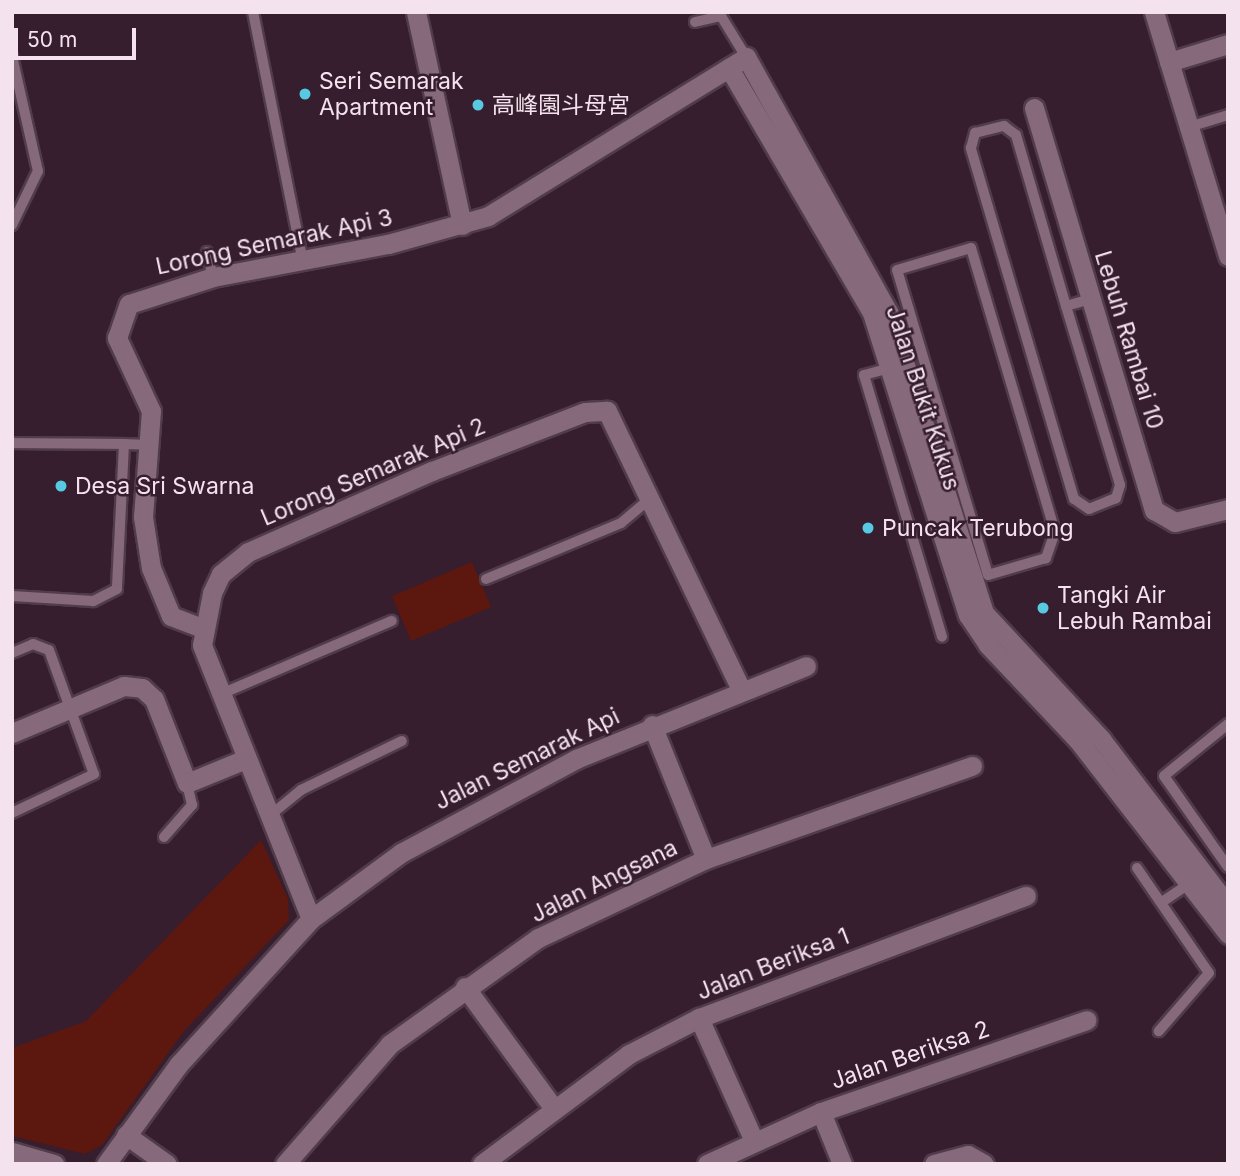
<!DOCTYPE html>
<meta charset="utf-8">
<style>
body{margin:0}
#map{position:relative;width:1240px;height:1176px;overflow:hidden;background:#361e2e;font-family:Inter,"Noto Sans SC",sans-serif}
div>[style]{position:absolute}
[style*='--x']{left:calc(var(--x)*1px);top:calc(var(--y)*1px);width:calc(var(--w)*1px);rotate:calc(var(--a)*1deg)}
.green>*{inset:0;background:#5c170e}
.roads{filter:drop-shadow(2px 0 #513c4a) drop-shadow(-2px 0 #513c4a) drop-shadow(0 2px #513c4a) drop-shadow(0 -2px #513c4a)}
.service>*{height:10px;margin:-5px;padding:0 5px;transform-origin:5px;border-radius:5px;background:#86697b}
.minor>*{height:19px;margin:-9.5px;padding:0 9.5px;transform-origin:9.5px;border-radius:9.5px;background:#86697b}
.dots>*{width:19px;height:19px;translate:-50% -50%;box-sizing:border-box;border:4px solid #361e2e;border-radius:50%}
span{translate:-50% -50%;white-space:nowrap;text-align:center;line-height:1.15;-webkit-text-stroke:5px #361e2e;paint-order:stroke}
.poi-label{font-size:23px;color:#f4e3ee}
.left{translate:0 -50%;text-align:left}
.street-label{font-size:23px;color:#f4e3ee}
.frame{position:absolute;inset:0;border:14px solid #f4e3ee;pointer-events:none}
.scale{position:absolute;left:14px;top:28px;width:122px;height:32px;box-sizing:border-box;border:4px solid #f4e3ee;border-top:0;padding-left:9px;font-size:21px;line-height:24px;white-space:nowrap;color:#f4e3ee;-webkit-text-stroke:5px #361e2e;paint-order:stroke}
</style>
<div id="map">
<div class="green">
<div style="clip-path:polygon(472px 562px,491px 607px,411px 641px,392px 596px)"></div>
<div style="clip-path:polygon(261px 840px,288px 899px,289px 920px,184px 1031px,102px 1145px,85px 1154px,12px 1136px,12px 1048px,86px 1021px)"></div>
</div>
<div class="roads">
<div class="service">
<div style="--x:253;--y:12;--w:251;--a:78.7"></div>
<div style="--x:695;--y:22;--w:27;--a:-13"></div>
<div style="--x:721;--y:16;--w:48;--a:58.6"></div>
<div style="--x:12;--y:56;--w:118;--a:77.3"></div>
<div style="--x:38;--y:171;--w:60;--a:115.7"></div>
<div style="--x:1189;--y:127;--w:41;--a:-17.1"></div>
<div style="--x:971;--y:248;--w:296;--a:73.5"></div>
<div style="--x:1055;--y:532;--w:28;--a:109"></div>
<div style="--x:1046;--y:558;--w:60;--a:163.7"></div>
<div style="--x:988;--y:575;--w:318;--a:-106.6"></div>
<div style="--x:897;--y:270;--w:77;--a:-16.6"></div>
<div style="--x:207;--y:252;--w:26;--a:77"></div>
<div style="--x:1066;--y:306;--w:187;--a:73.2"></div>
<div style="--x:1120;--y:485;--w:14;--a:107"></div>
<div style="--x:1116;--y:498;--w:29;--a:158"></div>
<div style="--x:1089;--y:509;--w:18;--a:-146"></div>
<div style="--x:1074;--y:499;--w:366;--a:-106.4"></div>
<div style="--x:971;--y:148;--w:16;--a:-75"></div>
<div style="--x:975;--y:133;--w:30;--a:-14"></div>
<div style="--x:1004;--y:126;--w:15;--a:37"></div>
<div style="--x:1016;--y:135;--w:178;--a:73.7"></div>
<div style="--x:1066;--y:306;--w:26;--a:-16"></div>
<div style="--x:890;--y:368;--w:27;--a:165"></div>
<div style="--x:864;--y:375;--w:273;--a:73.4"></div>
<div style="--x:12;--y:443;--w:112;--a:0.5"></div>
<div style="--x:124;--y:444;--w:145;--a:92.8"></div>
<div style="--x:117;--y:589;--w:27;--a:153"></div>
<div style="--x:93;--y:601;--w:81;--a:-176.5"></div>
<div style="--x:124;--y:444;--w:25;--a:2"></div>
<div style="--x:486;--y:579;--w:146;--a:-22.5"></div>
<div style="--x:621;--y:523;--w:39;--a:-40"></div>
<div style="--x:12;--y:653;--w:23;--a:-23"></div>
<div style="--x:33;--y:644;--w:17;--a:21"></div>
<div style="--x:49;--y:650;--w:132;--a:70.1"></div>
<div style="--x:94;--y:774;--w:91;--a:154.6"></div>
<div style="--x:219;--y:695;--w:188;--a:-23.2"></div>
<div style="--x:1228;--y:724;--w:82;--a:140.9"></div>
<div style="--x:1164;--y:776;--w:111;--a:54.9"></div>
<div style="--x:268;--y:817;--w:43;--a:-39.3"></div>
<div style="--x:301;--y:790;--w:112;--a:-25.9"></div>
<div style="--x:164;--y:837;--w:43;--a:-48.8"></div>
<div style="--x:192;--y:805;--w:23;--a:-103"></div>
<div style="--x:1137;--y:868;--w:127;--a:55.6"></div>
<div style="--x:1209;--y:973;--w:77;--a:130.8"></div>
<div style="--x:1162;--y:902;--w:36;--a:-34"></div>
</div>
<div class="minor">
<div style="--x:416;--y:12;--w:218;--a:77.8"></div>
<div style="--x:1154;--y:12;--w:255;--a:73.1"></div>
<div style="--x:1169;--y:62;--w:62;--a:-17"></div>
<div style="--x:729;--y:68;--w:284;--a:59.7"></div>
<div style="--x:872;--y:313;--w:317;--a:72.4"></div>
<div style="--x:968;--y:615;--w:36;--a:56"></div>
<div style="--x:988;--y:645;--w:129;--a:46.6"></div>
<div style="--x:1077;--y:739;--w:247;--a:52.2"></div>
<div style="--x:1034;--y:108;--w:420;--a:73.4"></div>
<div style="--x:1154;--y:510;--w:24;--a:30"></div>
<div style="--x:1175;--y:522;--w:55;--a:-13.8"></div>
<div style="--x:202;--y:628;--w:33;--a:-159"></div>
<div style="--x:171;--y:616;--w:52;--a:-112.6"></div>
<div style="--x:151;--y:568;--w:52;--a:-98.9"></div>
<div style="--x:143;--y:517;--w:106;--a:-85.7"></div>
<div style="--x:151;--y:411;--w:81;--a:-115"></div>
<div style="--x:117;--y:338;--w:36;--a:-71"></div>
<div style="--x:129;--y:304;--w:88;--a:-17.8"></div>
<div style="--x:213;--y:277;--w:178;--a:-10.7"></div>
<div style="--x:388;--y:244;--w:104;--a:-15.6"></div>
<div style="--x:488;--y:216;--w:303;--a:-31.6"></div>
<div style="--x:746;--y:57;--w:292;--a:60.9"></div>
<div style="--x:888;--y:312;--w:316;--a:72.3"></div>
<div style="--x:984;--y:613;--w:172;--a:47.1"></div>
<div style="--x:1101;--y:739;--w:210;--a:52.7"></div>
<div style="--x:652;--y:725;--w:144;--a:68.1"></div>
<div style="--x:12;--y:733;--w:121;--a:-22.8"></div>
<div style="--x:124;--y:686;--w:18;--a:6"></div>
<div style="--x:142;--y:688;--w:16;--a:43"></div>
<div style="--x:154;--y:699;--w:90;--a:68.6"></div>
<div style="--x:187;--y:783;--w:61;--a:-22.3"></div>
<div style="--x:311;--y:919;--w:295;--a:-111.7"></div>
<div style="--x:202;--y:645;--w:53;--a:-79.1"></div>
<div style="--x:212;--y:593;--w:21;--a:-65"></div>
<div style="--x:221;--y:574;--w:35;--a:-39"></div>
<div style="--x:248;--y:552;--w:201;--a:-23.8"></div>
<div style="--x:432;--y:471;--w:164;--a:-21.1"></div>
<div style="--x:585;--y:412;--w:22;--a:-3"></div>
<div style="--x:607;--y:411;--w:310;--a:64.3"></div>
<div style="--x:465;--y:987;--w:147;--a:53.8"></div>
<div style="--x:699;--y:1018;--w:133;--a:65.9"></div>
<div style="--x:821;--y:1112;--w:56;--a:68"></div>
<div style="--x:126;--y:1135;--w:50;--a:35.3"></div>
<div style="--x:12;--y:1152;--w:44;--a:15.9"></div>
<div style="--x:106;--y:1164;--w:124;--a:-53.9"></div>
<div style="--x:179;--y:1064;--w:196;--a:-47.7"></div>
<div style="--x:311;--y:919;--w:112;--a:-36.3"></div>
<div style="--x:401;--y:853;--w:199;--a:-28.2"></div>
<div style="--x:576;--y:759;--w:248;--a:-22"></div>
<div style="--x:285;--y:1164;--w:159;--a:-48.8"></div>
<div style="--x:390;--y:1044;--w:182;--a:-35.6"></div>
<div style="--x:538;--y:938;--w:186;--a:-25.2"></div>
<div style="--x:706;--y:859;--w:282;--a:-19.3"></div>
<div style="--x:482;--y:1164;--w:184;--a:-36.8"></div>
<div style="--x:629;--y:1054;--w:79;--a:-27.2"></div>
<div style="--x:699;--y:1018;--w:349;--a:-20.5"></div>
<div style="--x:707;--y:1164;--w:125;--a:-24.5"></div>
<div style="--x:821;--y:1112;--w:281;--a:-19.1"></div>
<div style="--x:934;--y:1164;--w:35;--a:-15"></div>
<div style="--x:968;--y:1155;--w:18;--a:29"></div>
</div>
</div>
<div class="dots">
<div style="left:305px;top:94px;background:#57c9e2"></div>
<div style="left:478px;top:105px;background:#57c9e2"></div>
<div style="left:61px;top:486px;background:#57c9e2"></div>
<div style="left:868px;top:528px;background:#57c9e2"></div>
<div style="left:1043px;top:608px;background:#57c9e2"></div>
</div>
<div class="poi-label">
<span class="left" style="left:319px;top:94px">Seri Semarak<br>Apartment</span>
<span class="left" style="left:492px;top:105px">高峰園斗母宮</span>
<span class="left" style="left:75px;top:486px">Desa Sri Swarna</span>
<span class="left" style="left:882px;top:528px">Puncak Terubong</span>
<span class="left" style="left:1057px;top:608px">Tangki Air<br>Lebuh Rambai</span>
</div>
<div class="street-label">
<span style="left:274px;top:242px;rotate:-12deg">Lorong Semarak Api 3</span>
<span style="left:1129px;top:340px;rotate:73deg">Lebuh Rambai 10</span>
<span style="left:923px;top:398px;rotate:72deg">Jalan Bukit Kukus</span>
<span style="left:373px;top:472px;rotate:-23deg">Lorong Semarak Api 2</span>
<span style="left:527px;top:759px;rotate:-26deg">Jalan Semarak Api</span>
<span style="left:604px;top:881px;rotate:-26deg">Jalan Angsana</span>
<span style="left:773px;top:964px;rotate:-21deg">Jalan Beriksa 1</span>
<span style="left:910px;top:1055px;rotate:-19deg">Jalan Beriksa 2</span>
</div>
<div class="frame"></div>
<div class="scale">50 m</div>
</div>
